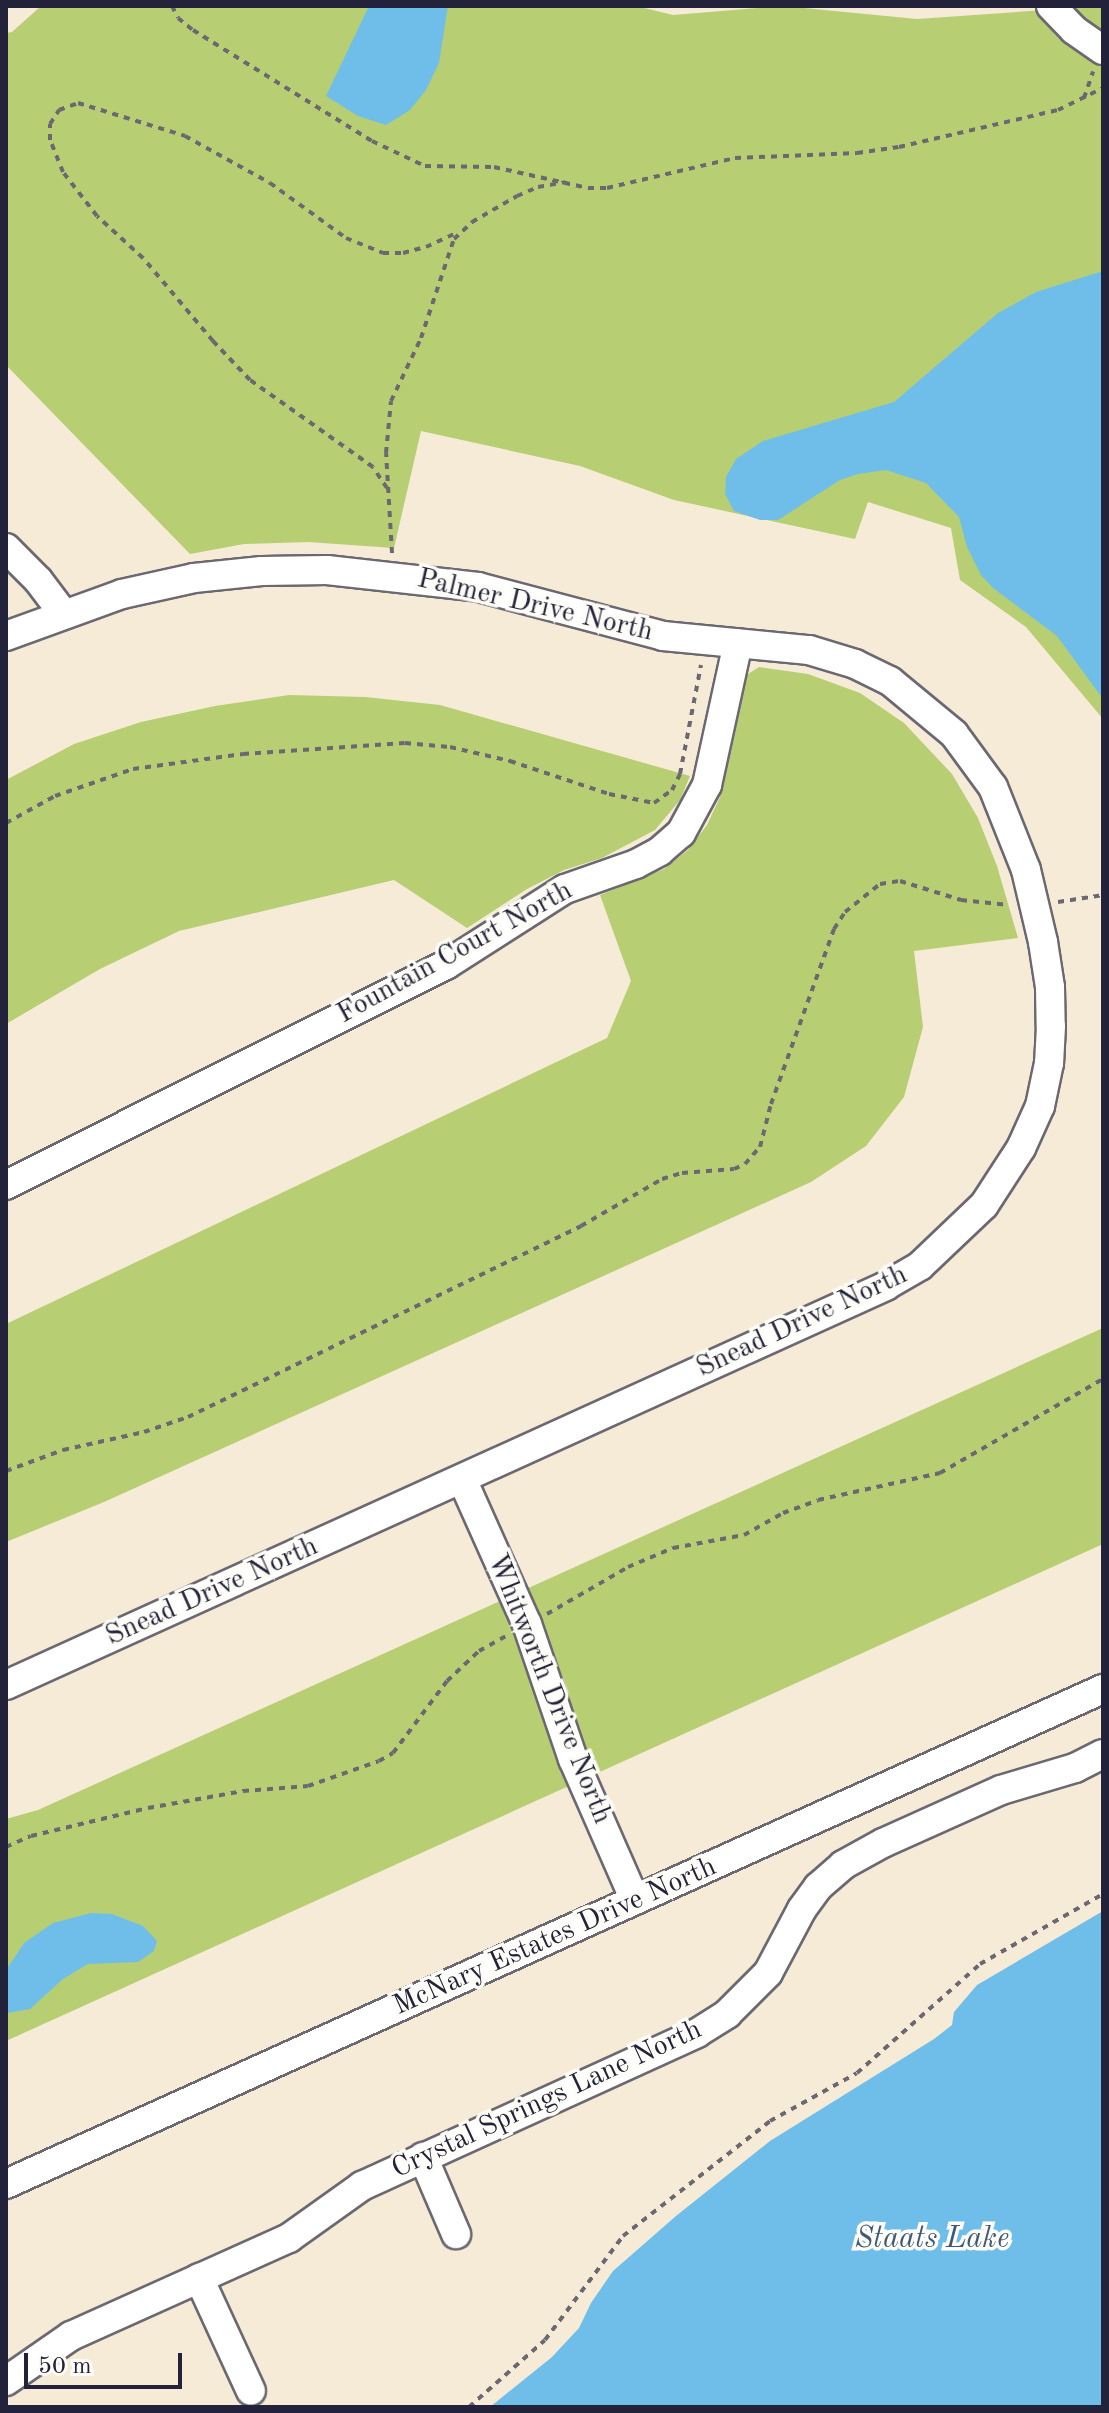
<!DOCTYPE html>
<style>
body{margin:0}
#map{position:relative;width:1109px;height:2413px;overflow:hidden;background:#f5ebd7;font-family:"Old Standard TT",serif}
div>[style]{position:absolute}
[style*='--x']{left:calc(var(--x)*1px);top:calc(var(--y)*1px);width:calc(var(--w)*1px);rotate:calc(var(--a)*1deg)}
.green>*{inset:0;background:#b7ce73}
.water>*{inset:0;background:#6fbeea}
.path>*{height:4px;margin-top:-2px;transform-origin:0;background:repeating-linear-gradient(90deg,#6c6872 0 6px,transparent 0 12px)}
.roads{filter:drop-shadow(2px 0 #6c6872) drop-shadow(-2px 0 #6c6872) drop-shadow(0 2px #6c6872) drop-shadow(0 -2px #6c6872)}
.minor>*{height:28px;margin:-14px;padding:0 14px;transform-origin:14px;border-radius:14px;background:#fff}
span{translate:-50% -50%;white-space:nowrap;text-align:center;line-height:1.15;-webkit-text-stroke:7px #fdfcf7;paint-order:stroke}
.street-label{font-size:28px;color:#22223b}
.water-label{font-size:30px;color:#3d5978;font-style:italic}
.frame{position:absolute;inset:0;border:8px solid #22223b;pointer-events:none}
.scale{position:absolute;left:24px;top:2353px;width:158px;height:36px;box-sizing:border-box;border:4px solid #22223b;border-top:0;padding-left:10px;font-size:24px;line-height:28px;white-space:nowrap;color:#22223b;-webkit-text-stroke:6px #fdfcf7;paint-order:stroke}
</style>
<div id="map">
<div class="green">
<div style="clip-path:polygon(41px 6px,636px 6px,673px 15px,783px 6px,917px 19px,1103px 6px,1103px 719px,1026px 627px,960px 580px,951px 528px,868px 502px,855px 539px,674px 500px,580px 466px,421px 431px,394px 548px,308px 542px,244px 544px,190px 554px,6px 365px,6px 33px,12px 32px)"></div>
<div style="clip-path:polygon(759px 667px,808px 674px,860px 693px,904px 723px,952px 774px,978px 818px,997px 866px,1018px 938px,914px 951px,923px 1027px,904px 1097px,866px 1146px,811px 1182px,104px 1502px,6px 1542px,6px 1324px,607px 1038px,631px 981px,600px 895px,664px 869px,688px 850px,707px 825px,720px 797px,745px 676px)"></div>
<div style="clip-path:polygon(289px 695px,365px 697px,440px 705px,690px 776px,680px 800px,655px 830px,602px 858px,564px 870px,527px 889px,467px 928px,394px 880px,179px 931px,100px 969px,6px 1024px,6px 780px,74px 744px,141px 722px,215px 706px)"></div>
<div style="clip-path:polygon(1103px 1328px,1103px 1544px,6px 2041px,6px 1819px,38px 1810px)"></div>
</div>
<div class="water">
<div style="clip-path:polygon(369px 6px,448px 6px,439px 63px,426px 90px,410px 110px,386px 125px,358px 116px,326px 96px)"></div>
<div style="clip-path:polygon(1103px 271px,1103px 699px,1057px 636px,993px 588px,981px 575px,967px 547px,959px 517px,926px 483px,886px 470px,858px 474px,840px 480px,778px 520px,760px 520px,734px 511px,725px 494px,726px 477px,736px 459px,763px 441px,894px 402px,998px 313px,1036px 292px)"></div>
<div style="clip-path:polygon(1103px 1911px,1103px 2407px,490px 2407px,552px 2357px,579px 2328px,591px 2303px,613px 2271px,676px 2216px,770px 2141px,934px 2039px,952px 2025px,954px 2012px,977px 1985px)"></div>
<div style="clip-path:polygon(91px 1913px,112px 1914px,143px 1926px,157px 1941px,154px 1951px,138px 1962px,88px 1964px,63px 1979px,30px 2009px,7px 2013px,6px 1970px,24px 1943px,53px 1923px)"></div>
</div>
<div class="path">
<div style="--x:172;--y:6;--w:13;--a:63"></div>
<div style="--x:178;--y:18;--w:19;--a:39"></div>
<div style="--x:193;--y:30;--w:211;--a:31.8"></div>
<div style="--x:372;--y:141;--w:59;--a:25.3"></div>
<div style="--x:425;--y:166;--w:69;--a:0.8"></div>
<div style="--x:494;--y:167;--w:96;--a:12.6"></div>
<div style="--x:588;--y:188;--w:19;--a:0"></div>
<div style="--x:607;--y:188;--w:131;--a:-13.2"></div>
<div style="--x:735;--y:158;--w:122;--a:-2.3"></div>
<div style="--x:857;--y:153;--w:42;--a:-8.1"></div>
<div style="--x:899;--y:147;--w:163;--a:-13.1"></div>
<div style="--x:1058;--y:110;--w:50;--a:-26.1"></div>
<div style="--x:1084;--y:98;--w:28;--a:-71"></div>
<div style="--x:387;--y:488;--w:25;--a:-124"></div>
<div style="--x:373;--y:467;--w:151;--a:-144.7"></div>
<div style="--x:250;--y:380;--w:54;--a:-133.5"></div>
<div style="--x:213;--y:341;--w:109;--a:-130.1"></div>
<div style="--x:143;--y:258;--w:62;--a:-137.6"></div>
<div style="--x:97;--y:216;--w:56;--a:-127.7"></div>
<div style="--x:63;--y:172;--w:35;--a:-112"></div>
<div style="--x:50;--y:140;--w:16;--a:-90"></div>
<div style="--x:50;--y:124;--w:17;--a:-57"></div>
<div style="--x:59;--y:110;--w:20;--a:-20"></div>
<div style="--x:78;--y:103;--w:112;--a:17.1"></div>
<div style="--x:185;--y:136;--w:97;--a:28.9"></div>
<div style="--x:270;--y:183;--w:94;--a:35.9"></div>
<div style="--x:346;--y:238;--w:40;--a:22"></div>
<div style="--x:383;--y:253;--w:20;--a:0"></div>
<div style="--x:403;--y:253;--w:24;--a:-15"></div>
<div style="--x:426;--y:247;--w:35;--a:-25"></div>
<div style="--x:392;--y:553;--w:100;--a:-93.4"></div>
<div style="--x:386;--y:453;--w:52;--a:-84.5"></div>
<div style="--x:391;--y:401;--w:70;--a:-64.5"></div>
<div style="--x:421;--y:338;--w:104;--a:-71.6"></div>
<div style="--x:454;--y:239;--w:25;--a:-43"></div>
<div style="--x:472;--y:222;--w:52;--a:-30"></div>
<div style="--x:517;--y:196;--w:23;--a:-23"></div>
<div style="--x:538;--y:187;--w:28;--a:-10"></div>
<div style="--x:6;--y:823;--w:56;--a:-28.9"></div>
<div style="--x:55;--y:796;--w:83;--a:-19.1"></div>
<div style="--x:133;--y:769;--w:111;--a:-7.8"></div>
<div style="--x:243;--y:754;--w:162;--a:-3.9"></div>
<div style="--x:405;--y:743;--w:45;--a:5.1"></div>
<div style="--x:450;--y:747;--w:62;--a:13.1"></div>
<div style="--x:510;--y:761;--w:104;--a:18.4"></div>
<div style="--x:609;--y:794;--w:46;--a:11.3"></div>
<div style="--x:654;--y:803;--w:22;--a:-36"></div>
<div style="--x:672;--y:790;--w:18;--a:-63"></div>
<div style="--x:680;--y:774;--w:111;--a:-79.1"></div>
<div style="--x:1058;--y:902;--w:46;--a:-8.8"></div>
<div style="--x:6;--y:1471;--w:61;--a:-20.2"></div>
<div style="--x:63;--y:1450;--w:83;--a:-12.5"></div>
<div style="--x:144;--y:1432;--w:46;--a:-18.8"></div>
<div style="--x:188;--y:1417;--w:437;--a:-25.9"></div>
<div style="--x:581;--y:1226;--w:94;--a:-30.1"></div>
<div style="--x:662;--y:1179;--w:21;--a:-17"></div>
<div style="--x:682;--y:1173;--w:52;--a:-4.4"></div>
<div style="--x:734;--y:1169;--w:12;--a:-24"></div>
<div style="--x:745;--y:1164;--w:23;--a:-49"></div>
<div style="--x:760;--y:1147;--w:44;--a:-75.7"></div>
<div style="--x:771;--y:1104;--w:186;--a:-70.2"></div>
<div style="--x:834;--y:929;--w:20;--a:-57"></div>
<div style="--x:845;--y:912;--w:45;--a:-38.7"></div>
<div style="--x:880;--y:884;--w:20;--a:-9"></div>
<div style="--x:900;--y:881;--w:64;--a:17.3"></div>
<div style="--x:961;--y:900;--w:48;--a:5.9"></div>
<div style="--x:547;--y:1614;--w:94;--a:-30.1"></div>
<div style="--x:628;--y:1567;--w:49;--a:-22.9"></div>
<div style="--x:673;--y:1548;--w:72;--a:-10.4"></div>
<div style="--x:744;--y:1535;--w:45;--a:-29.4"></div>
<div style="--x:783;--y:1513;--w:37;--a:-20"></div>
<div style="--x:818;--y:1500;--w:125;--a:-12.5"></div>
<div style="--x:940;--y:1473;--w:188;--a:-30"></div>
<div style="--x:6;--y:1847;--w:27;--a:-24"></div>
<div style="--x:31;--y:1836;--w:120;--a:-13.5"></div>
<div style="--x:148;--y:1808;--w:97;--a:-10.1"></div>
<div style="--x:243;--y:1791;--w:65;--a:-4.4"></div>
<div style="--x:308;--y:1786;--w:75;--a:-19.4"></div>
<div style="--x:379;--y:1761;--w:16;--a:-30"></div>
<div style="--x:393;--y:1753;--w:90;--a:-53.1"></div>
<div style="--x:447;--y:1681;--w:44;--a:-43.2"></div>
<div style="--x:479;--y:1651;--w:33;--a:-29"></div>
<div style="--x:469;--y:2407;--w:101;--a:-41.4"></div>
<div style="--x:545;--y:2340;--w:130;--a:-53.1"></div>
<div style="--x:623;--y:2236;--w:187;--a:-38"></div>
<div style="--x:770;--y:2121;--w:99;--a:-28.9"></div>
<div style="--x:857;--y:2073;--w:164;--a:-41.5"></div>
<div style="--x:980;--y:1964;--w:142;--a:-29.6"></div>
</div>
<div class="roads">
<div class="minor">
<div style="--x:1051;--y:6;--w:33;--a:46"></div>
<div style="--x:1074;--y:30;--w:35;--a:35"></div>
<div style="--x:6;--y:548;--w:45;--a:45"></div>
<div style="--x:38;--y:580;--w:41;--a:52.9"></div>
<div style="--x:6;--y:636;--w:123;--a:-19.9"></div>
<div style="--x:122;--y:594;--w:74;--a:-12.5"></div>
<div style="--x:194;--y:578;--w:68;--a:-5.9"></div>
<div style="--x:262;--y:571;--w:65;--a:-0.9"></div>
<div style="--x:327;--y:570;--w:152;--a:6.4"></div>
<div style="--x:478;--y:587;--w:191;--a:14.8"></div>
<div style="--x:663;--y:636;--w:147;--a:5.5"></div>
<div style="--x:809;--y:650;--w:48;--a:16.9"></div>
<div style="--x:855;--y:664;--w:39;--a:26"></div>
<div style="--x:890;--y:681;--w:83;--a:39.6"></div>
<div style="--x:954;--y:734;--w:66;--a:53.7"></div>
<div style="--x:993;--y:787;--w:89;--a:68.3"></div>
<div style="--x:1026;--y:870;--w:74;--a:76.7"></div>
<div style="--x:1043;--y:942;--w:46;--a:81.2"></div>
<div style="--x:1050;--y:987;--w:39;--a:89"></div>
<div style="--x:1051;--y:1026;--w:37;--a:93"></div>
<div style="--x:1049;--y:1063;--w:44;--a:101.8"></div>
<div style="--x:1040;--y:1106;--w:46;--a:114.3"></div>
<div style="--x:1021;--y:1148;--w:68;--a:123"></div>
<div style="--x:984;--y:1205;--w:88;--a:136.4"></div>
<div style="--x:920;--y:1266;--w:39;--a:150"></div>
<div style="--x:886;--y:1286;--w:966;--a:155.61"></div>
<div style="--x:6;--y:1185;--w:492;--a:-26.6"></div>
<div style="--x:446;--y:965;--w:141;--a:-32.6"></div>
<div style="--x:565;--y:889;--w:75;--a:-19.4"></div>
<div style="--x:636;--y:864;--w:27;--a:-28"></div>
<div style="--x:660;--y:851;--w:28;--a:-41"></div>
<div style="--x:681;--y:833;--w:55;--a:-61.6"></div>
<div style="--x:707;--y:785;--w:145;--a:-77.7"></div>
<div style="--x:462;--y:1479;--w:159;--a:65.9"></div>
<div style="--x:527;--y:1624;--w:143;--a:71.2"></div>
<div style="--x:573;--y:1759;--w:154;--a:66.3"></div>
<div style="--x:423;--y:2157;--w:84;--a:66.8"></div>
<div style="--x:6;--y:2184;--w:1204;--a:-24.29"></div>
<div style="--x:199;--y:2278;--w:124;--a:65.3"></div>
<div style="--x:6;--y:2381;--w:79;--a:-34.7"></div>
<div style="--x:71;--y:2336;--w:239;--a:-24.2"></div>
<div style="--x:289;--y:2238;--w:90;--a:-35.5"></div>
<div style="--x:362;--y:2186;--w:368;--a:-24.5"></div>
<div style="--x:697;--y:2033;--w:36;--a:-32"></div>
<div style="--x:727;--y:2014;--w:58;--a:-45"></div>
<div style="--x:768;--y:1973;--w:72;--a:-62"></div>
<div style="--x:802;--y:1909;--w:27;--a:-54"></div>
<div style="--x:818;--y:1887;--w:33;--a:-41"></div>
<div style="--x:843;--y:1865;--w:46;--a:-28.8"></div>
<div style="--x:883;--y:1843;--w:129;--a:-24.2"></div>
<div style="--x:1001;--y:1790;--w:77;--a:-16.6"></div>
<div style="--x:1075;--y:1768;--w:31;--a:-27"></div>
</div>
</div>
<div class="street-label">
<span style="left:535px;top:606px;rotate:13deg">Palmer Drive North</span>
<span style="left:455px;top:953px;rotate:-29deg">Fountain Court North</span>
<span style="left:802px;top:1322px;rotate:-25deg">Snead Drive North</span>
<span style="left:212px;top:1592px;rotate:-24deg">Snead Drive North</span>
<span style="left:549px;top:1689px;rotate:68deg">Whitworth Drive North</span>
<span style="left:555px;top:1937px;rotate:-24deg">McNary Estates Drive North</span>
<span style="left:547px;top:2100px;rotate:-25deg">Crystal Springs Lane North</span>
</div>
<div class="water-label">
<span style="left:932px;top:2239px">Staats Lake</span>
</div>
<div class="frame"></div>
<div class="scale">50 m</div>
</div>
